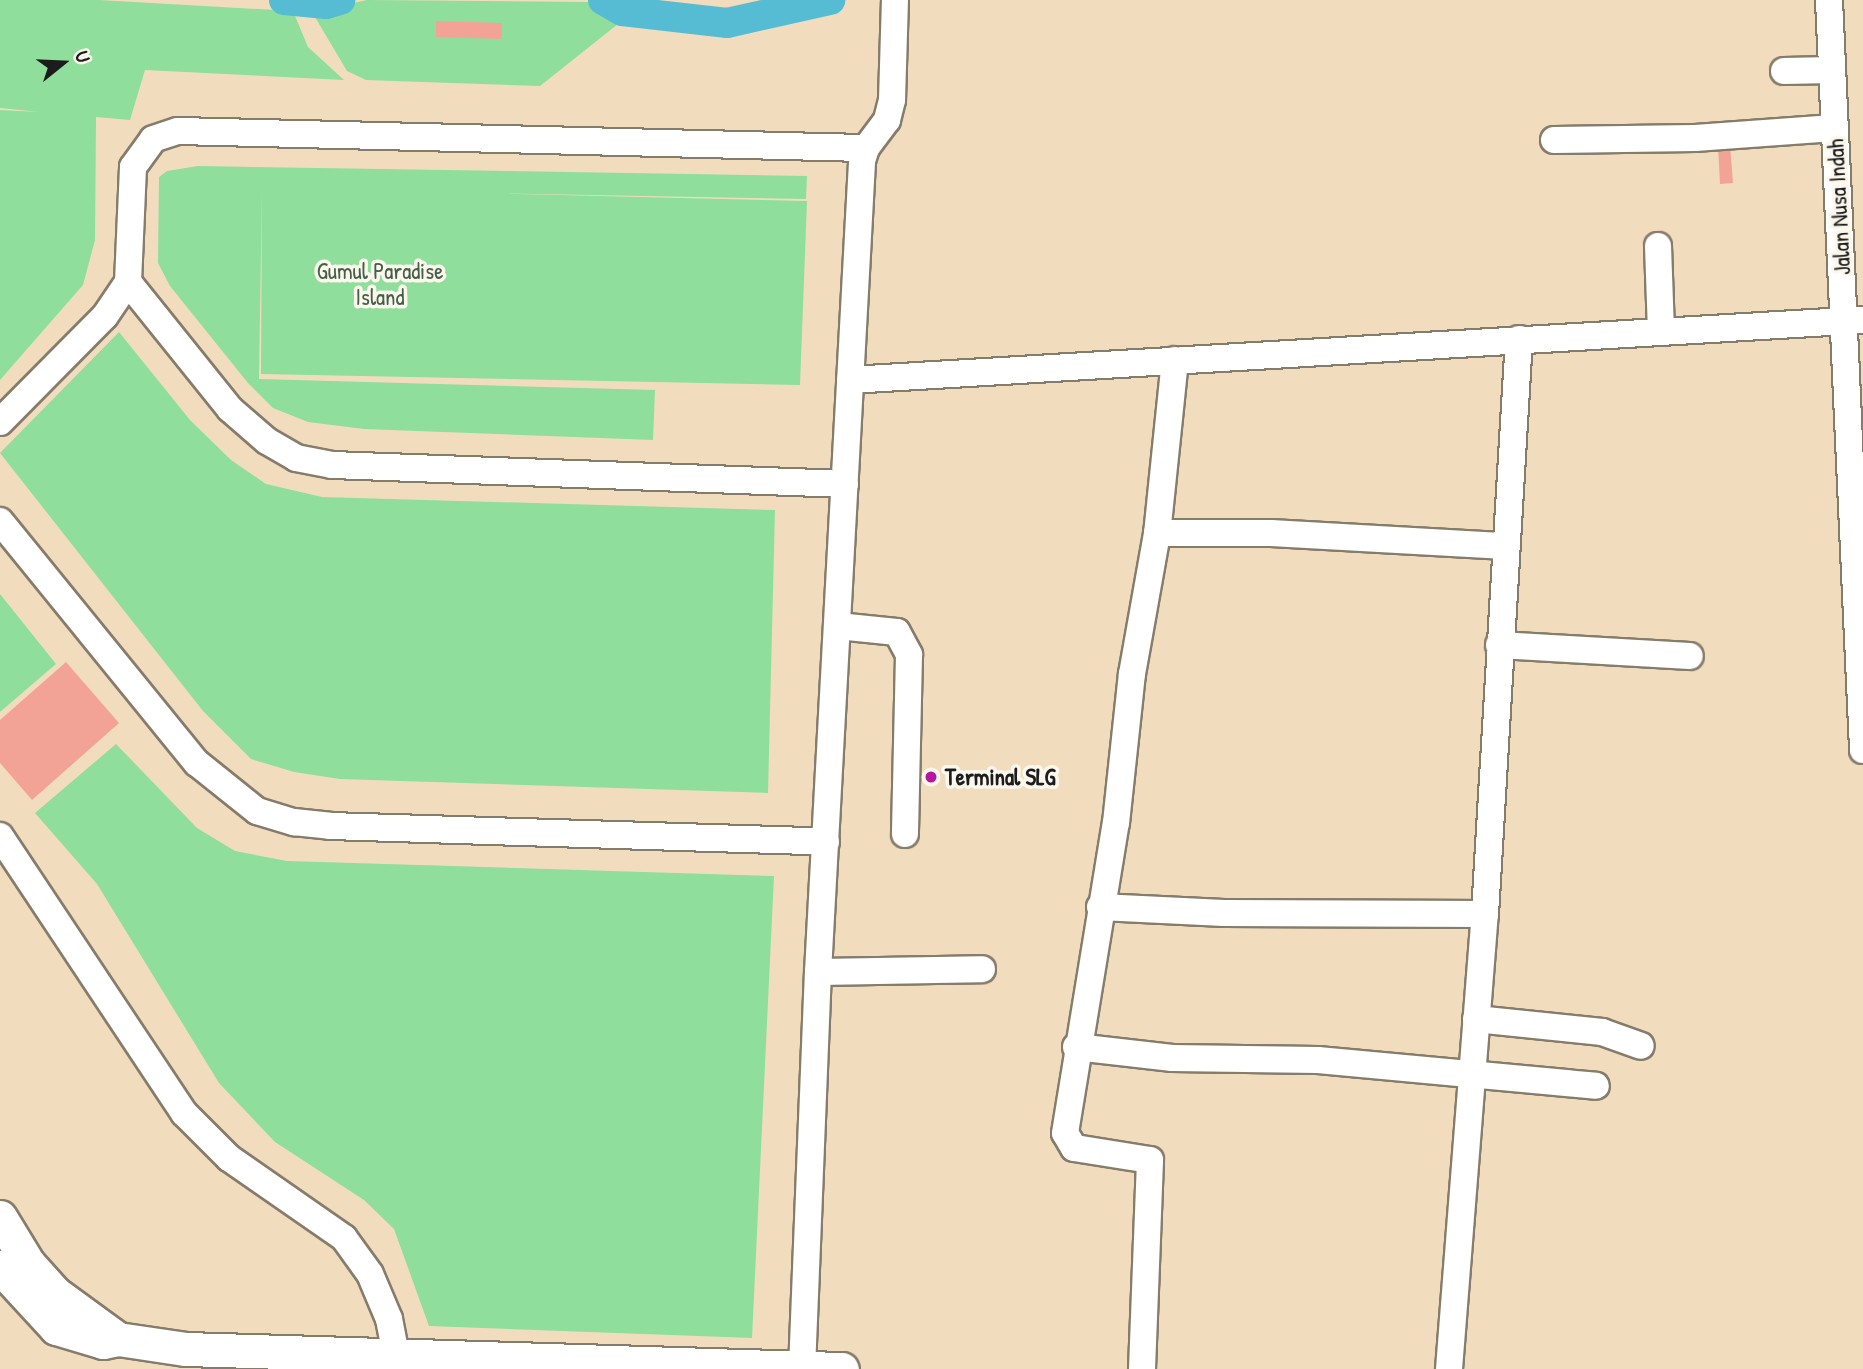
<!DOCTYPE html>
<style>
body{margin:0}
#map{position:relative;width:1863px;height:1369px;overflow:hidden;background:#f1ddbd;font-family:"Patrick Hand",sans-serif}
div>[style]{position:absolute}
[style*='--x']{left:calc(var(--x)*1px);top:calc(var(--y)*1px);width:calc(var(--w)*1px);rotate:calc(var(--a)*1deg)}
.green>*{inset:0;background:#8fde9c}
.river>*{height:30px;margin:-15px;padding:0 15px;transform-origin:15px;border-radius:15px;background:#56bcd4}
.building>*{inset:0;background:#f3a395}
.roads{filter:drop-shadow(2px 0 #867c6c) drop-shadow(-2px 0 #867c6c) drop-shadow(0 2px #867c6c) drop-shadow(0 -2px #867c6c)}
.minor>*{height:26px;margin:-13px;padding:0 13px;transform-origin:13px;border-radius:13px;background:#fff}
.major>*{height:33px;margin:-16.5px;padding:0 16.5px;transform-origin:16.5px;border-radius:16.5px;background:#fff}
.dots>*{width:19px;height:19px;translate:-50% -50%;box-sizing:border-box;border:4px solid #fbf7ec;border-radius:50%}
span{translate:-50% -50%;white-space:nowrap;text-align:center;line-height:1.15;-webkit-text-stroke:7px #fbf7ec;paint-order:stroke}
.street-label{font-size:23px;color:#1c1c1c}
.park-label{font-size:23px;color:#446049}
.poi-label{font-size:23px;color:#1c1c1c;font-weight:700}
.left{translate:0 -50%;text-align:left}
.north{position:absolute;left:28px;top:28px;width:70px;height:70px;-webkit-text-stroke:5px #fbf7ec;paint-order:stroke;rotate:72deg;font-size:19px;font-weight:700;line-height:28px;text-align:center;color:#1c1c1c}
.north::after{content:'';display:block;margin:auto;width:24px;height:32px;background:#1c1c1c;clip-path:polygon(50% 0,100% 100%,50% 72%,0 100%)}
</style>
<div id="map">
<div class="green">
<div style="clip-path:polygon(0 0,99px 0,293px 11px,308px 47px,344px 80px,145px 70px,130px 120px,96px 117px,95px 240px,83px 285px,0 380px,0 110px,39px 112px,0 108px)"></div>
<div style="clip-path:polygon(367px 0,588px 2px,614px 14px,618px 24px,540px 86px,366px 80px,347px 71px,312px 12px)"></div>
<div style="clip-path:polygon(198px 166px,807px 176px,806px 199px,475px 193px,807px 201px,800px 385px,261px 374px,262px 189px,259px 379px,655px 390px,653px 440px,364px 429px,308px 422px,273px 408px,248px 383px,170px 286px,158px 263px,159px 177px,167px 171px)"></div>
<div style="clip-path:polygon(119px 332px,190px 420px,231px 460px,266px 484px,322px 497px,775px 510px,768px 793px,340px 779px,294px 772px,251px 759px,203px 711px,0 453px)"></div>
<div style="clip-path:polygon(0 594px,56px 664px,0 712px)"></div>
<div style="clip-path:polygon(116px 744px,197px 828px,235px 851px,287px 861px,774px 876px,752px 1338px,429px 1326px,394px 1229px,364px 1200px,275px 1142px,219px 1083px,97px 884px,35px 813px)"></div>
</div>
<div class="river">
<div style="--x:284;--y:0;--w:42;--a:5.4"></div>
<div style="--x:326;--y:4;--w:15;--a:-16"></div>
<div style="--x:603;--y:0;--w:22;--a:30"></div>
<div style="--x:622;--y:11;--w:106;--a:6.5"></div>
<div style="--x:727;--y:23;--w:106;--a:-12.6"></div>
</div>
<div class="building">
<div style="clip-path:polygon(436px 21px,502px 23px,502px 39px,436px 37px)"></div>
<div style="clip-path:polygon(1730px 145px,1733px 183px,1720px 184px,1718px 146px)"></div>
<div style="clip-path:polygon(66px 662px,119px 723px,32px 800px,0 763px,0 720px)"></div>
</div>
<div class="roads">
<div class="minor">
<div style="--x:1829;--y:0;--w:751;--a:87.4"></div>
<div style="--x:1784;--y:71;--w:48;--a:-1.2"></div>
<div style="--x:1554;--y:140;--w:141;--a:-0.8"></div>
<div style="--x:1695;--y:138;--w:139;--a:-4.1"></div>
<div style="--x:1658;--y:246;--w:85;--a:88"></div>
<div style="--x:128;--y:282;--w:163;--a:51.2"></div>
<div style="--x:230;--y:409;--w:49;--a:40.9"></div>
<div style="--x:267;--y:441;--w:34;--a:30"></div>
<div style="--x:296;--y:458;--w:37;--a:11"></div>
<div style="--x:332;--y:465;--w:513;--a:2.12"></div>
<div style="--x:1175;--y:360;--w:174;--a:95.9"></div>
<div style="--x:1157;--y:533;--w:114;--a:0"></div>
<div style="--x:1271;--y:533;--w:235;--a:3.2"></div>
<div style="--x:850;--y:380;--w:1015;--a:-3.39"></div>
<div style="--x:0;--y:422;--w:149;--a:-45.3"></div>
<div style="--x:105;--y:316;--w:41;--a:-55.9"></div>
<div style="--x:128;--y:282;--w:115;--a:-87.5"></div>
<div style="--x:133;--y:167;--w:34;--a:-54"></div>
<div style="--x:153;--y:139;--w:26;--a:-18"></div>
<div style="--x:178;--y:131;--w:688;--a:1.42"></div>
<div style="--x:0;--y:521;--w:312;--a:50.9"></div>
<div style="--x:197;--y:763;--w:77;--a:38.7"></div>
<div style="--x:257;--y:811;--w:39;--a:17"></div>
<div style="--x:294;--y:822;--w:36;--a:6"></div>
<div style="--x:330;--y:826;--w:496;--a:1.8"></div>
<div style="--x:838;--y:626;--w:59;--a:5.8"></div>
<div style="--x:897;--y:632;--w:26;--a:62"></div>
<div style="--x:909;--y:655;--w:179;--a:91.3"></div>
<div style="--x:1499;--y:645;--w:191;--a:3.3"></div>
<div style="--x:0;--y:836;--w:333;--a:56.4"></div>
<div style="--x:184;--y:1113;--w:64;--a:45"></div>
<div style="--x:229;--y:1158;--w:140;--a:34.8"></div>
<div style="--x:344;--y:1238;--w:44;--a:54.2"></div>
<div style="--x:370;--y:1274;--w:49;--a:67.1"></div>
<div style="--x:389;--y:1319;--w:38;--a:79"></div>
<div style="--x:1100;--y:907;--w:124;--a:2.8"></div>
<div style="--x:1224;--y:913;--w:261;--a:0.2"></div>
<div style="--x:818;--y:972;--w:164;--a:-1"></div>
<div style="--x:1476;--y:1019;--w:127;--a:5.9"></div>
<div style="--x:1602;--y:1032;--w:41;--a:19.7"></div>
<div style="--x:1076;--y:1047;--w:97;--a:6.5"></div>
<div style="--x:1172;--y:1058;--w:146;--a:0.8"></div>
<div style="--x:1318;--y:1060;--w:279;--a:5.3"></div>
<div style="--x:802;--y:1369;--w:397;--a:-87.7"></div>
<div style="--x:818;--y:972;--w:812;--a:-86.89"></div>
<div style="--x:862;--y:161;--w:14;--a:-73"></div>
<div style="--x:866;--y:148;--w:35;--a:-53"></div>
<div style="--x:887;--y:120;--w:21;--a:-76"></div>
<div style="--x:892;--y:100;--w:100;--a:-88.3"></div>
<div style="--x:1142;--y:1369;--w:209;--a:-87.8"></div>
<div style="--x:1150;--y:1160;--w:77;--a:-171"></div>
<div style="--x:1074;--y:1148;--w:17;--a:-121"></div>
<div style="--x:1065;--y:1133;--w:314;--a:-80.7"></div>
<div style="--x:1116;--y:823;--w:150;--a:-83.9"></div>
<div style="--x:1132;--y:674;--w:143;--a:-79.9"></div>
<div style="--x:1449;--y:1369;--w:456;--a:-85.5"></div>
<div style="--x:1485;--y:914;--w:576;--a:-86.62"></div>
</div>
<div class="major">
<div style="--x:0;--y:1217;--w:54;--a:58.7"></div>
<div style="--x:28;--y:1263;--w:40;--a:48"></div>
<div style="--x:55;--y:1293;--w:78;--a:36.1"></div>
<div style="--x:0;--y:1267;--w:83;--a:47.4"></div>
<div style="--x:56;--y:1328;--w:49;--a:16.6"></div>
<div style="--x:103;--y:1342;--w:15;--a:-11"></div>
<div style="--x:118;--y:1339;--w:69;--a:8.4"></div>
<div style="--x:186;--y:1349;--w:656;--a:1.75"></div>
</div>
</div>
<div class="dots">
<div style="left:931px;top:777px;background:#b5179e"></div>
</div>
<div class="street-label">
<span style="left:1839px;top:207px;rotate:-93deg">Jalan Nusa Indah</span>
</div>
<div class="park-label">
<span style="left:380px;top:284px">Gumul Paradise<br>Island</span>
</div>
<div class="poi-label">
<span class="left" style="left:945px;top:777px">Terminal SLG</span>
</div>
<div class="north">U</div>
</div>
